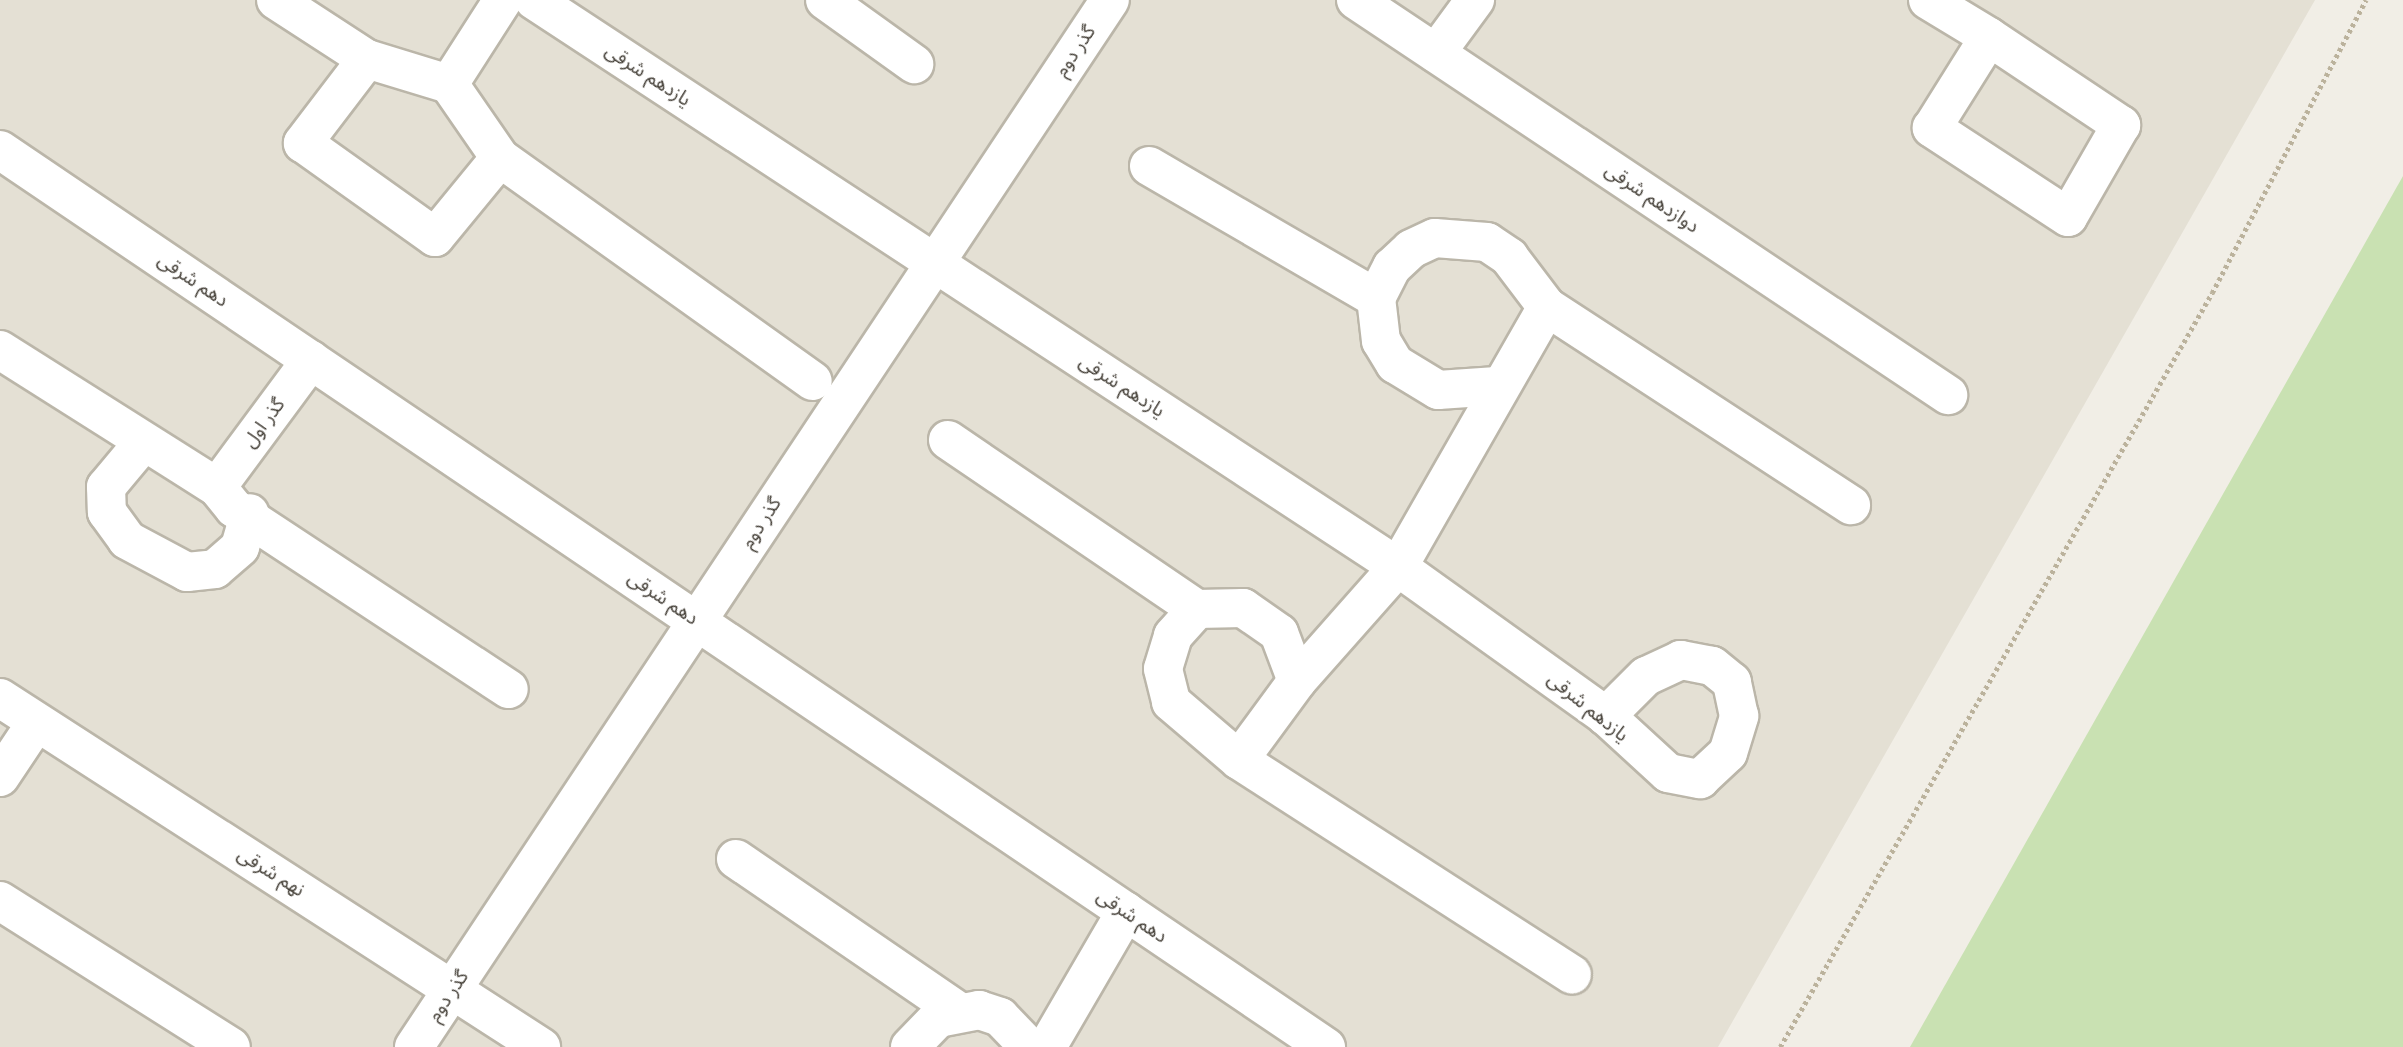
<!DOCTYPE html>
<meta charset="utf-8">
<style>
body{margin:0}
#map{position:relative;width:2403px;height:1047px;overflow:hidden;background:#f1eee6;font-family:"DM Sans","Noto Sans Arabic",sans-serif}
div>[style]{position:absolute}
[style*='--x']{left:calc(var(--x)*1px);top:calc(var(--y)*1px);width:calc(var(--w)*1px);rotate:calc(var(--a)*1deg)}
.residential>*{inset:0;background:#e4e0d4}
.green>*{inset:0;background:#c9e1b2}
.path>*{height:4.5px;margin-top:-2.25px;transform-origin:0;background:repeating-linear-gradient(90deg,#bbb29c 0 3.5px,transparent 0 7px)}
.roads{filter:drop-shadow(2px 0 #bbb6a9) drop-shadow(-2px 0 #bbb6a9) drop-shadow(0 2px #bbb6a9) drop-shadow(0 -2px #bbb6a9)}
.minor>*{height:38px;margin:-19px;padding:0 19px;transform-origin:19px;border-radius:19px;background:#fff}
span{translate:-50% -50%;white-space:nowrap;text-align:center;line-height:1.15;-webkit-text-stroke:5px #fff;paint-order:stroke}
.street-label{font-size:19px;color:#433e36}
</style>
<div id="map">
<div class="residential">
<div style="clip-path:polygon(0 0,2315px 0,1718px 1047px,0 1047px)"></div>
</div>
<div class="green">
<div style="clip-path:polygon(2403px 176px,2403px 1047px,1910px 1047px)"></div>
</div>
<div class="path">
<div style="--x:1780;--y:1047;--w:869;--a:-60.19"></div>
<div style="--x:2212;--y:293;--w:331;--a:-62.3"></div>
</div>
<div class="roads">
<div class="minor">
<div style="--x:276;--y:0;--w:108;--a:33"></div>
<div style="--x:367;--y:59;--w:86;--a:17"></div>
<div style="--x:449;--y:84;--w:90;--a:55.4"></div>
<div style="--x:500;--y:158;--w:384;--a:35.5"></div>
<div style="--x:534;--y:0;--w:1033;--a:33.27"></div>
<div style="--x:1398;--y:567;--w:256;--a:35.6"></div>
<div style="--x:1606;--y:716;--w:84;--a:42.6"></div>
<div style="--x:1668;--y:773;--w:33;--a:11"></div>
<div style="--x:1700;--y:779;--w:38;--a:-43"></div>
<div style="--x:1728;--y:753;--w:39;--a:-73"></div>
<div style="--x:1739;--y:716;--w:35;--a:-102"></div>
<div style="--x:1732;--y:682;--w:26;--a:-141"></div>
<div style="--x:1712;--y:666;--w:32;--a:-169"></div>
<div style="--x:1681;--y:660;--w:38;--a:155"></div>
<div style="--x:1646;--y:676;--w:57;--a:135"></div>
<div style="--x:825;--y:0;--w:110;--a:35.7"></div>
<div style="--x:1356;--y:0;--w:712;--a:33.71"></div>
<div style="--x:1928;--y:0;--w:71;--a:31.2"></div>
<div style="--x:1989;--y:37;--w:159;--a:33.7"></div>
<div style="--x:2121;--y:125;--w:106;--a:119.9"></div>
<div style="--x:2068;--y:217;--w:163;--a:-146.8"></div>
<div style="--x:1932;--y:128;--w:107;--a:-57.9"></div>
<div style="--x:1436;--y:53;--w:66;--a:-53.7"></div>
<div style="--x:367;--y:59;--w:106;--a:127.3"></div>
<div style="--x:303;--y:143;--w:162;--a:35.5"></div>
<div style="--x:435;--y:237;--w:102;--a:-50.6"></div>
<div style="--x:449;--y:84;--w:100;--a:-57.3"></div>
<div style="--x:0;--y:150;--w:1601;--a:34.08"></div>
<div style="--x:1149;--y:166;--w:263;--a:30.2"></div>
<div style="--x:0;--y:350;--w:257;--a:32.3"></div>
<div style="--x:217;--y:487;--w:27;--a:51"></div>
<div style="--x:234;--y:508;--w:329;--a:33.4"></div>
<div style="--x:1497;--y:386;--w:59;--a:176.1"></div>
<div style="--x:1438;--y:390;--w:50;--a:-148.8"></div>
<div style="--x:1395;--y:364;--w:27;--a:-121"></div>
<div style="--x:1381;--y:341;--w:43;--a:-96.6"></div>
<div style="--x:1376;--y:298;--w:35;--a:-63"></div>
<div style="--x:1392;--y:267;--w:26;--a:-43"></div>
<div style="--x:1411;--y:249;--w:26;--a:-25"></div>
<div style="--x:1435;--y:238;--w:52;--a:4.4"></div>
<div style="--x:1487;--y:242;--w:27;--a:34"></div>
<div style="--x:1509;--y:257;--w:63;--a:52.8"></div>
<div style="--x:1547;--y:307;--w:363;--a:33.1"></div>
<div style="--x:948;--y:440;--w:301;--a:34.2"></div>
<div style="--x:142;--y:444;--w:56;--a:129.9"></div>
<div style="--x:106;--y:487;--w:25;--a:88"></div>
<div style="--x:107;--y:512;--w:34;--a:54"></div>
<div style="--x:127;--y:540;--w:68;--a:28.1"></div>
<div style="--x:187;--y:572;--w:28;--a:-6"></div>
<div style="--x:215;--y:569;--w:33;--a:-41"></div>
<div style="--x:240;--y:547;--w:35;--a:-74"></div>
<div style="--x:217;--y:487;--w:158;--a:-53.5"></div>
<div style="--x:1297;--y:681;--w:51;--a:-110.6"></div>
<div style="--x:1279;--y:633;--w:44;--a:-145.2"></div>
<div style="--x:1243;--y:608;--w:46;--a:178.8"></div>
<div style="--x:1197;--y:609;--w:36;--a:132"></div>
<div style="--x:1173;--y:636;--w:34;--a:107"></div>
<div style="--x:1163;--y:669;--w:34;--a:76"></div>
<div style="--x:1171;--y:702;--w:89;--a:40.5"></div>
<div style="--x:1239;--y:760;--w:98;--a:-53.7"></div>
<div style="--x:1297;--y:681;--w:152;--a:-48.5"></div>
<div style="--x:1398;--y:567;--w:300;--a:-60.2"></div>
<div style="--x:0;--y:698;--w:644;--a:32.83"></div>
<div style="--x:1239;--y:760;--w:396;--a:32.8"></div>
<div style="--x:0;--y:777;--w:65;--a:-56.3"></div>
<div style="--x:736;--y:859;--w:269;--a:34.4"></div>
<div style="--x:0;--y:901;--w:273;--a:32.3"></div>
<div style="--x:414;--y:1047;--w:1257;--a:-56.39"></div>
<div style="--x:910;--y:1047;--w:40;--a:-46"></div>
<div style="--x:938;--y:1018;--w:42;--a:-11"></div>
<div style="--x:979;--y:1010;--w:22;--a:18"></div>
<div style="--x:1000;--y:1017;--w:42;--a:46"></div>
<div style="--x:1047;--y:1047;--w:157;--a:-59.8"></div>
</div>
</div>
<div class="street-label">
<span style="left:1075px;top:51px;rotate:-56deg">گذر دوم</span>
<span style="left:648px;top:75px;rotate:33deg">یازدهم شرقی</span>
<span style="left:1652px;top:198px;rotate:34deg">دوازدهم شرقی</span>
<span style="left:193px;top:280px;rotate:34deg">دهم شرقی</span>
<span style="left:1122px;top:386px;rotate:33deg">یازدهم شرقی</span>
<span style="left:264px;top:423px;rotate:-54deg">گذر اول</span>
<span style="left:761px;top:523px;rotate:-57deg">گذر دوم</span>
<span style="left:663px;top:598px;rotate:34deg">دهم شرقی</span>
<span style="left:1588px;top:707px;rotate:39deg">یازدهم شرقی</span>
<span style="left:271px;top:872px;rotate:32deg">نهم شرقی</span>
<span style="left:1132px;top:916px;rotate:34deg">دهم شرقی</span>
<span style="left:448px;top:996px;rotate:-56deg">گذر دوم</span>
</div>
</div>
